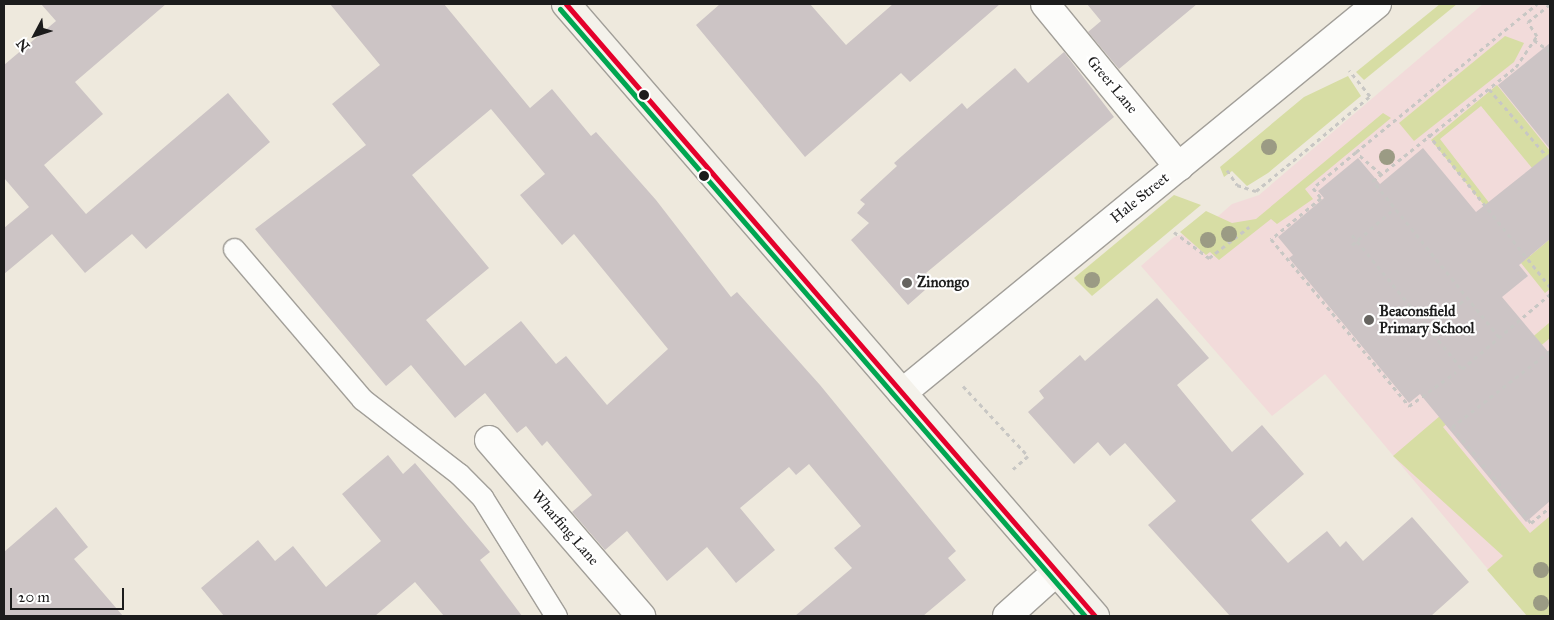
<!DOCTYPE html>
<style>
body{margin:0}
#map{position:relative;width:1554px;height:620px;overflow:hidden;background:#eee9dd;font-family:"IM FELL Great Primer",serif}
div>[style]{position:absolute}
[style*='--x']{left:calc(var(--x)*1px);top:calc(var(--y)*1px);width:calc(var(--w)*1px);rotate:calc(var(--a)*1deg)}
.built>*{inset:0;background:#f2dbda}
.green>*{inset:0;background:#d7dda4}
.building>*{inset:0;background:#ccc4c5}
.path>*{height:3px;margin-top:-1.5px;transform-origin:0;background:repeating-linear-gradient(90deg,#c8c7c4 0 4px,transparent 0 8px)}
.roads{filter:drop-shadow(1px 0 #a29f99) drop-shadow(-1px 0 #a29f99) drop-shadow(0 1px #a29f99) drop-shadow(0 -1px #a29f99)}
.lane>*{height:21px;margin:-10.5px;padding:0 10.5px;transform-origin:10.5px;border-radius:10.5px;background:#fcfcfa}
.street>*{height:28px;margin:-14px;padding:0 14px;transform-origin:14px;border-radius:14px;background:#fcfcfa}
.secondary>*{height:28px;margin:-14px;padding:0 14px;transform-origin:14px;border-radius:14px;background:#f4f2eb}
.bus-1>*{height:5px;margin:-2.5px;padding:0 2.5px;transform-origin:2.5px;border-radius:2.5px;background:#e4002b}
.bus-2>*{height:5px;margin:-2.5px;padding:0 2.5px;transform-origin:2.5px;border-radius:2.5px;background:#00a651}
.trees>*{width:16px;height:16px;margin:-8px;border-radius:50%;background:#9b9b84}
.dots>*{width:14px;height:14px;translate:-50% -50%;box-sizing:border-box;border:2px solid #fff;border-radius:50%}
span{translate:-50% -50%;white-space:nowrap;text-align:center;line-height:1.15;-webkit-text-stroke:4.5px #fff;paint-order:stroke}
.street-label{font-size:15px;color:#1c1c1c}
.poi-label{font-size:15px;color:#1c1c1c;font-weight:700}
.left{translate:0 -50%;text-align:left}
.frame{position:absolute;inset:0;border:5px solid #1c1c1c;pointer-events:none}
.north{position:absolute;left:10px;top:10px;width:50px;height:50px;-webkit-text-stroke:4px #fff;paint-order:stroke;rotate:230deg;font-size:14px;font-weight:700;line-height:20px;text-align:center;color:#1c1c1c}
.north::after{content:'';display:block;margin:auto;width:18px;height:22px;background:#1c1c1c;clip-path:polygon(50% 0,100% 100%,50% 72%,0 100%)}
.scale{position:absolute;left:10px;top:588px;width:114px;height:22px;box-sizing:border-box;border:2px solid #1c1c1c;border-top:0;padding-left:6px;font-size:15px;line-height:18px;white-space:nowrap;color:#1c1c1c;-webkit-text-stroke:4px #fff;paint-order:stroke}
</style>
<div id="map">
<div class="built">
<div style="clip-path:polygon(1483px 4px,1550px 4px,1550px 616px,1527px 616px,1325px 374px,1272px 416px,1141px 266px,1174px 237px,1207px 226px,1232px 204px,1259px 195px)"></div>
</div>
<div class="green">
<div style="clip-path:polygon(1440px 4px,1457px 4px,1364px 80px,1356px 72px)"></div>
<div style="clip-path:polygon(1505px 36px,1524px 43px,1514px 62px,1414px 141px,1399px 123px)"></div>
<div style="clip-path:polygon(1348px 76px,1361px 96px,1268px 173px,1247px 186px,1232px 171px,1224px 177px,1220px 167px,1304px 97px)"></div>
<div style="clip-path:polygon(1497px 85px,1550px 151px,1550px 180px,1537px 165px,1532px 168px,1481px 106px,1440px 139px,1530px 256px,1550px 239px,1550px 289px,1545px 293px,1521px 263px,1527px 258px,1431px 140px)"></div>
<div style="clip-path:polygon(1383px 113px,1391px 118px,1305px 189px,1313px 199px,1277px 224px,1271px 219px,1219px 260px,1210px 252px,1206px 255px,1180px 232px,1206px 211px,1232px 223px,1256px 219px)"></div>
<div style="clip-path:polygon(1174px 195px,1201px 205px,1092px 296px,1074px 278px)"></div>
<div style="clip-path:polygon(1549px 323px,1550px 338px,1443px 427px,1530px 533px,1550px 516px,1550px 616px,1527px 616px,1487px 570px,1503px 556px,1393px 456px)"></div>
</div>
<div class="building">
<div style="clip-path:polygon(41px 4px,166px 4px,75px 82px,103px 114px,44px 165px,86px 214px,228px 93px,270px 142px,146px 249px,132px 234px,85px 273px,52px 234px,4px 274px,4px 228px,29px 207px,4px 178px,4px 65px,56px 21px)"></div>
<div style="clip-path:polygon(evenodd,330px 4px,444px 4px,530px 108px,552px 89px,591px 136px,596px 132px,656px 200px,731px 297px,737px 292px,820px 385px,956px 551px,948px 558px,966px 580px,923px 616px,795px 616px,852px 568px,834px 548px,861px 526px,809px 464px,796px 475px,789px 467px,740px 508px,775px 550px,736px 583px,707px 547px,667px 581px,627px 531px,605px 550px,572px 512px,592px 495px,547px 441px,542px 446px,526px 426px,517px 433px,485px 393px,455px 418px,411px 365px,386px 386px,255px 229px,366px 145px,332px 104px,380px 65px,330px 4px,491px 109px,545px 174px,520px 195px,562px 245px,574px 234px,668px 349px,607px 405px,566px 356px,556px 364px,521px 321px,465px 366px,426px 320px,489px 268px,412px 175px,491px 109px)"></div>
<div style="clip-path:polygon(720px 4px,810px 4px,846px 45px,893px 4px,1000px 4px,910px 82px,901px 73px,805px 157px,696px 25px)"></div>
<div style="clip-path:polygon(1087px 4px,1197px 4px,1119px 69px,1088px 32px,1101px 21px)"></div>
<div style="clip-path:polygon(1550px 43px,1550px 149px,1498px 85px)"></div>
<div style="clip-path:polygon(1064px 52px,1114px 117px,926px 273px,934px 282px,908px 305px,851px 240px,869px 223px,857px 213px,865px 204px,860px 200px,897px 166px,894px 163px,962px 103px,967px 109px,1015px 68px,1028px 83px)"></div>
<div style="clip-path:polygon(1423px 148px,1476px 212px,1550px 153px,1550px 239px,1519px 265px,1528px 276px,1502px 297px,1550px 354px,1550px 501px,1526px 522px,1420px 394px,1409px 403px,1289px 258px,1293px 255px,1278px 237px,1324px 198px,1318px 191px,1358px 158px,1380px 184px)"></div>
<div style="clip-path:polygon(1157px 298px,1209px 358px,1177px 385px,1232px 452px,1262px 425px,1304px 474px,1251px 520px,1288px 563px,1327px 531px,1340px 547px,1346px 541px,1363px 561px,1412px 517px,1469px 582px,1431px 616px,1230px 616px,1148px 525px,1176px 501px,1125px 443px,1110px 456px,1098px 442px,1074px 464px,1028px 412px,1044px 398px,1039px 391px,1080px 355px,1085px 361px)"></div>
<div style="clip-path:polygon(388px 455px,403px 474px,415px 463px,490px 552px,480px 560px,522px 616px,444px 616px,415px 582px,375px 616px,224px 616px,201px 588px,258px 540px,275px 561px,293px 546px,326px 587px,381px 541px,342px 494px)"></div>
<div style="clip-path:polygon(56px 507px,88px 547px,74px 559px,123px 616px,4px 616px,4px 552px)"></div>
</div>
<div class="path">
<div style="--x:1534;--y:40;--w:19;--a:35"></div>
<div style="--x:1489;--y:89;--w:94;--a:49.3"></div>
<div style="--x:1428;--y:134;--w:196;--a:51.4"></div>
<div style="--x:1356;--y:152;--w:56;--a:140.1"></div>
<div style="--x:1313;--y:188;--w:13;--a:51"></div>
<div style="--x:1321;--y:198;--w:65;--a:140.6"></div>
<div style="--x:1271;--y:239;--w:217;--a:50.4"></div>
<div style="--x:1409;--y:406;--w:58;--a:-35.9"></div>
<div style="--x:1227;--y:170;--w:18;--a:56"></div>
<div style="--x:1237;--y:185;--w:20;--a:18"></div>
<div style="--x:1256;--y:191;--w:63;--a:-39.2"></div>
<div style="--x:1305;--y:151;--w:85;--a:-40.2"></div>
<div style="--x:1370;--y:96;--w:33;--a:-129"></div>
<div style="--x:1381;--y:174;--w:33;--a:-139"></div>
<div style="--x:1356;--y:152;--w:234;--a:-39.3"></div>
<div style="--x:1174;--y:232;--w:44;--a:36.6"></div>
<div style="--x:1209;--y:258;--w:51;--a:-37.8"></div>
<div style="--x:1352;--y:235;--w:173;--a:50.6"></div>
<div style="--x:1462;--y:369;--w:116;--a:-40.4"></div>
<div style="--x:1352;--y:245;--w:55;--a:-40.6"></div>
<div style="--x:1430;--y:330;--w:48;--a:-41.6"></div>
<div style="--x:1499;--y:337;--w:201;--a:-128.9"></div>
<div style="--x:1373;--y:181;--w:183;--a:-38.6"></div>
<div style="--x:1516;--y:67;--w:37;--a:-56"></div>
<div style="--x:1537;--y:36;--w:17;--a:-123"></div>
<div style="--x:1528;--y:22;--w:28;--a:-39"></div>
<div style="--x:1550;--y:351;--w:124;--a:142.2"></div>
<div style="--x:1452;--y:427;--w:124;--a:50.5"></div>
<div style="--x:1531;--y:523;--w:25;--a:-40"></div>
<div style="--x:963;--y:386;--w:96;--a:47.1"></div>
<div style="--x:1028;--y:456;--w:21;--a:139"></div>
</div>
<div class="roads">
<div class="lane">
<div style="--x:234;--y:249;--w:197;--a:49.5"></div>
<div style="--x:362;--y:399;--w:123;--a:37.7"></div>
<div style="--x:459;--y:474;--w:33;--a:45"></div>
<div style="--x:482;--y:497;--w:140;--a:58.1"></div>
</div>
<div class="street">
<div style="--x:1045;--y:4;--w:211;--a:50.6"></div>
<div style="--x:902;--y:393;--w:614;--a:-39.32"></div>
<div style="--x:489;--y:440;--w:233;--a:49.2"></div>
<div style="--x:1007;--y:616;--w:66;--a:-41.9"></div>
</div>
<div class="secondary">
<div style="--x:566;--y:4;--w:809;--a:49.16"></div>
</div>
</div>
<div class="bus-1">
<div style="--x:566;--y:4;--w:809;--a:49.16"></div>
</div>
<div class="bus-2">
<div style="--x:560;--y:9;--w:803;--a:49.14"></div>
</div>
<div class="trees">
<div style="left:1269px;top:147px"></div>
<div style="left:1387px;top:157px"></div>
<div style="left:1229px;top:234px"></div>
<div style="left:1208px;top:240px"></div>
<div style="left:1092px;top:280px"></div>
<div style="left:1541px;top:570px"></div>
<div style="left:1541px;top:603px"></div>
</div>
<div class="dots">
<div style="left:644px;top:95px;background:#1c1c1c"></div>
<div style="left:704px;top:176px;background:#1c1c1c"></div>
<div style="left:907px;top:283px;background:#666460"></div>
<div style="left:1369px;top:320px;background:#666460"></div>
</div>
<div class="street-label">
<span style="left:1112px;top:85px;rotate:50deg">Greer Lane</span>
<span style="left:1140px;top:198px;rotate:-39deg">Hale Street</span>
<span style="left:565px;top:528px;rotate:49deg">Wharfing Lane</span>
</div>
<div class="poi-label">
<span class="left" style="left:917px;top:283px">Zinongo</span>
<span class="left" style="left:1379px;top:320px">Beaconsfield<br>Primary School</span>
</div>
<div class="frame"></div>
<div class="north">N</div>
<div class="scale">20 m</div>
</div>
